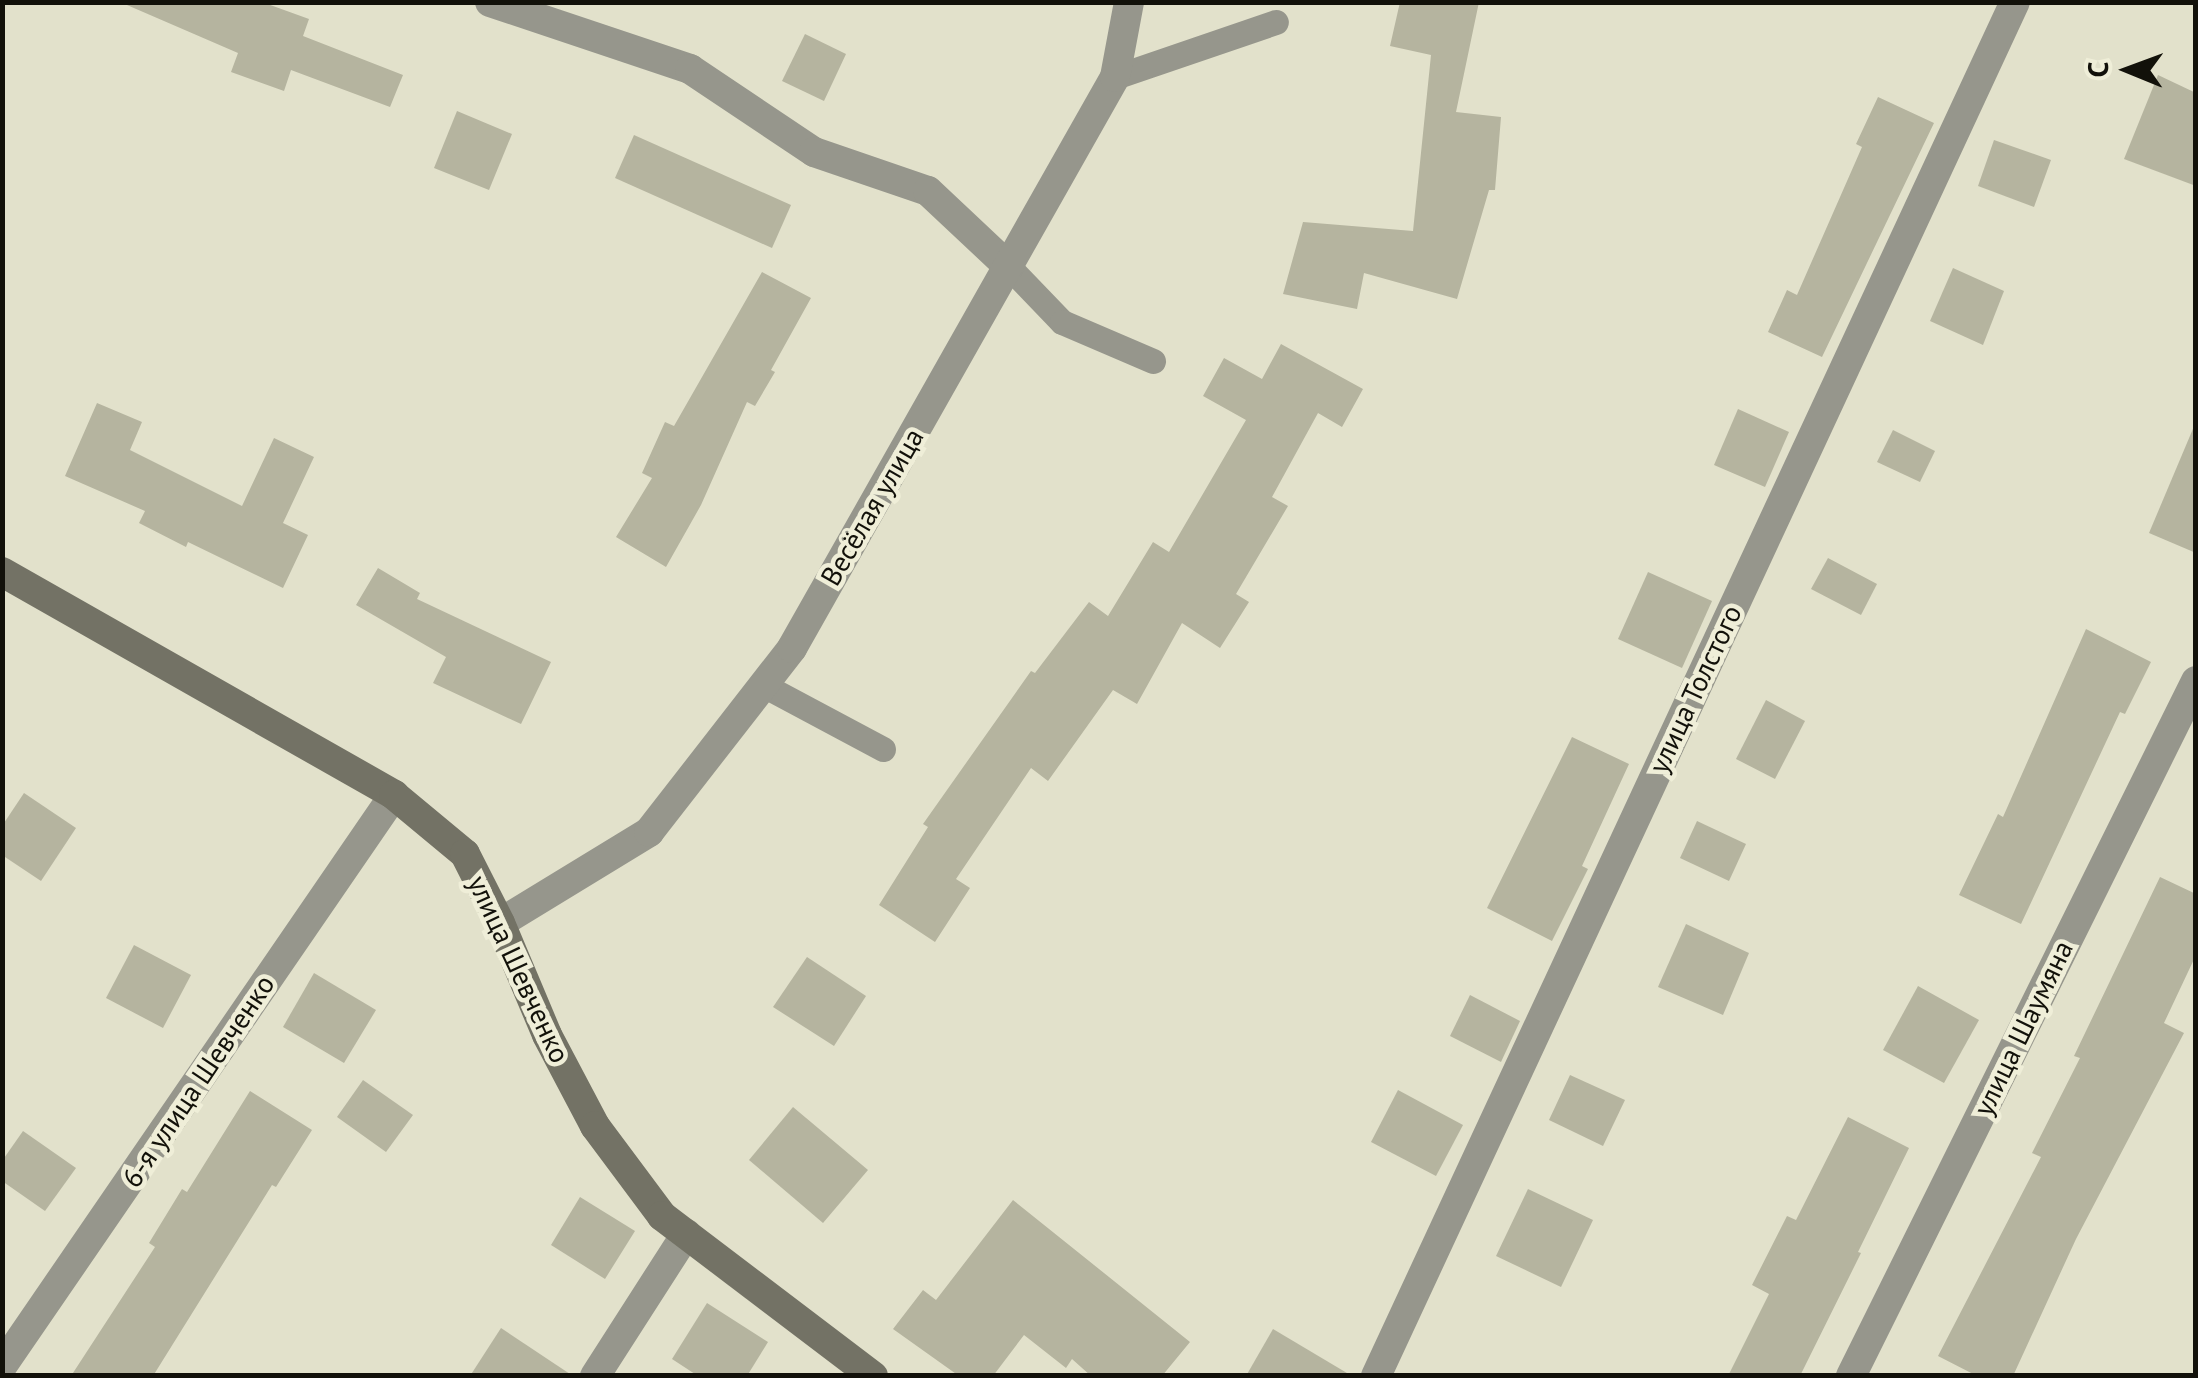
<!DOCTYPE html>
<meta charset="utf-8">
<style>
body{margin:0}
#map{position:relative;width:2198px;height:1378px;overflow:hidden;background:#e2e1cb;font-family:"PT Sans",sans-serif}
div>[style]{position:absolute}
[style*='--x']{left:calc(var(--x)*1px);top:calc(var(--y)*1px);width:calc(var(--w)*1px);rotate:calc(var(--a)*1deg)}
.building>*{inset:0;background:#b5b49f}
.lane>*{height:25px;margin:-12.5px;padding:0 12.5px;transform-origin:12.5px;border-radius:12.5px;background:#96968c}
.street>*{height:30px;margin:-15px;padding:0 15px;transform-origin:15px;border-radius:15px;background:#96968c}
.secondary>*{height:30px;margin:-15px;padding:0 15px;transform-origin:15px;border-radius:15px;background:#737265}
span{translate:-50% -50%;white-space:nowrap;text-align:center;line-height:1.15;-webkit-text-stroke:9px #efeed8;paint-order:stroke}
.street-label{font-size:28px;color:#12110a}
.frame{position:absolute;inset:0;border:5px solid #12110a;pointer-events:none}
.north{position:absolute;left:2078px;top:20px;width:100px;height:100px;-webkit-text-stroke:8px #efeed8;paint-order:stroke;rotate:271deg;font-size:28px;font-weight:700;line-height:40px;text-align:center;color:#12110a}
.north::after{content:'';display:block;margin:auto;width:35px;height:45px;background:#12110a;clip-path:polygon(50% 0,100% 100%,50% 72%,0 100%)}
</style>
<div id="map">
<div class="building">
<div style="clip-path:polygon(120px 2px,262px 2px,309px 19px,303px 36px,403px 75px,390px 107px,291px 70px,284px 91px,231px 72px,238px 53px)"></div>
<div style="clip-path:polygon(1400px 2px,1479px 2px,1456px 112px,1501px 117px,1495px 190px,1489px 190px,1457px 299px,1364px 273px,1357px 309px,1283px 294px,1303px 222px,1413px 231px,1431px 55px,1390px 46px)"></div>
<div style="clip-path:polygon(805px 34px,846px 54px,824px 101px,782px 81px)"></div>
<div style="clip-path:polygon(2158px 75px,2196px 93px,2196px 186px,2124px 159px)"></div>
<div style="clip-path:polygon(1878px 97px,1934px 123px,1822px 357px,1768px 332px,1787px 290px,1797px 295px,1862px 147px,1856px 144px)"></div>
<div style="clip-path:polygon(457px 111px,512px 134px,489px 190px,434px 168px)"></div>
<div style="clip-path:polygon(634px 135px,791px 205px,772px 248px,615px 178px)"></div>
<div style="clip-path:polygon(1994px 140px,2051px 160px,2034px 207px,1978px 186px)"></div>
<div style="clip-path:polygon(1953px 268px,2004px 291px,1983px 345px,1930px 321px)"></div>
<div style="clip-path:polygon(762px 272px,811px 298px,771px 370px,775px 372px,755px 406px,747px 402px,701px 505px,666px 567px,616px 537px,652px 478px,642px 473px,665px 422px,674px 426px)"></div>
<div style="clip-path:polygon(1281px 344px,1363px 389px,1342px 427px,1318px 413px,1272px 497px,1288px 506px,1236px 594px,1249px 602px,1220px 648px,1182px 623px,1137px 704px,1113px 690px,1048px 781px,1031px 768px,956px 879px,970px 888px,935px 942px,879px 905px,928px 827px,923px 824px,1031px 671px,1035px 673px,1089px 602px,1108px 616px,1153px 542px,1169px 552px,1246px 420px,1203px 396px,1224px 358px,1262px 379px)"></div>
<div style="clip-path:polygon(97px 403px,142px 422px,130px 450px,242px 506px,274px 438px,314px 457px,283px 523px,308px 535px,283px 588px,188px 542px,186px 547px,139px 523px,145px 511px,65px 476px)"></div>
<div style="clip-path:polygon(1738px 409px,1789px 432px,1765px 487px,1714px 465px)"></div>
<div style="clip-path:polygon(2195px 424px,2196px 424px,2196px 553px,2149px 533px)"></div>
<div style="clip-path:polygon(1893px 430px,1935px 451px,1920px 482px,1877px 462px)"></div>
<div style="clip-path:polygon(1828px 558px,1877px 584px,1861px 615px,1811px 589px)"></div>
<div style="clip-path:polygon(378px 568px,420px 593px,417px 599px,551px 662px,521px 724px,433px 683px,446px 657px,356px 605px)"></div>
<div style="clip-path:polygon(1648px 572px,1712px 601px,1682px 668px,1618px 639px)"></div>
<div style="clip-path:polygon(2086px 629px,2151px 662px,2125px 714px,2120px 712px,2021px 924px,1959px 895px,1998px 814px,2003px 817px)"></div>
<div style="clip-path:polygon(1766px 700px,1805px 721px,1775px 779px,1736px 759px)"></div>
<div style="clip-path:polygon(1572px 737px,1629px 764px,1582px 866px,1588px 869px,1552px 941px,1487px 908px)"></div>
<div style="clip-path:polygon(24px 793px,76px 828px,41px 881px,2px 855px,2px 826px)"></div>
<div style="clip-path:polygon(1697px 821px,1746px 844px,1729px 881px,1680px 858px)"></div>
<div style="clip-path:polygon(2160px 877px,2196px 894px,2196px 955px,2164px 1023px,2184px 1033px,2076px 1239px,2013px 1376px,1977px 1376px,1938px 1356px,2041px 1157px,2032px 1153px,2080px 1058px,2074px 1056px)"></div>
<div style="clip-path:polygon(1686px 924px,1749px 953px,1723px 1015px,1658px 987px)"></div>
<div style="clip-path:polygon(134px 945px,191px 975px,163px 1028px,106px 998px)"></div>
<div style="clip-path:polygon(807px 957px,866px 996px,834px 1046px,773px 1007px)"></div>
<div style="clip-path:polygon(314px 973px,376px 1010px,344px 1063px,283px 1027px)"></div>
<div style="clip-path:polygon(1918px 986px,1979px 1020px,1944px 1083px,1883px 1050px)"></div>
<div style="clip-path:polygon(1470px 995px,1520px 1021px,1501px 1062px,1450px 1036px)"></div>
<div style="clip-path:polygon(1570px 1075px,1625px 1100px,1603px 1146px,1549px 1120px)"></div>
<div style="clip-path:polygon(363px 1080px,413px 1115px,386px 1152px,337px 1117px)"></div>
<div style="clip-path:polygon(1398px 1090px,1463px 1125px,1436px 1176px,1371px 1142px)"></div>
<div style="clip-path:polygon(250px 1091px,312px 1130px,276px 1187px,272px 1185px,153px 1376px,71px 1376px,155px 1247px,149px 1243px,182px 1189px,187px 1192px)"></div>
<div style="clip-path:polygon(793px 1107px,868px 1170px,823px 1223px,749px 1160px)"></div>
<div style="clip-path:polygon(1848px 1117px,1909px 1148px,1858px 1252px,1861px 1253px,1800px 1376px,1728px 1376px,1769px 1294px,1752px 1285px,1787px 1216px,1796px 1220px)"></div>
<div style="clip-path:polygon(23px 1131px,76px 1168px,45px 1211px,2px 1181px,2px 1161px)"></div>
<div style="clip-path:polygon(1528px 1189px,1593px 1220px,1561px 1287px,1496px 1256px)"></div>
<div style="clip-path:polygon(580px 1197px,635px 1231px,605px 1279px,551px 1245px)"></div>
<div style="clip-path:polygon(1013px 1200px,1190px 1342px,1162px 1376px,1091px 1376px,1072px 1359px,1066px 1368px,1024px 1335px,993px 1376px,959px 1376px,893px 1329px,923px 1290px,936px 1300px)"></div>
<div style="clip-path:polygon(707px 1303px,768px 1342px,747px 1376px,698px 1376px,672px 1359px)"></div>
<div style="clip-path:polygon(501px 1328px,573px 1376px,470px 1376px)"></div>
<div style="clip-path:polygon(1273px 1329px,1352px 1376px,1246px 1376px)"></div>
</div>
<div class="lane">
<div style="--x:1115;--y:77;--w:170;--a:-18.9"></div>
<div style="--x:1009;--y:267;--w:76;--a:46.1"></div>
<div style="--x:1062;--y:322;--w:99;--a:23.2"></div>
<div style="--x:763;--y:685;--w:136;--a:28.1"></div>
</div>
<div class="street">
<div style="--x:490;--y:2;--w:211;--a:18.5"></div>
<div style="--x:690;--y:69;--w:149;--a:33.8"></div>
<div style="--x:814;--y:152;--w:120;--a:18.9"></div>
<div style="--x:928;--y:191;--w:111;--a:43.2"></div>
<div style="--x:500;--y:923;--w:175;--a:-31.4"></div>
<div style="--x:649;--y:832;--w:233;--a:-52.1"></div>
<div style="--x:792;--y:648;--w:656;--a:-60.5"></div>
<div style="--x:1115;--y:77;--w:76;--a:-79.4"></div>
<div style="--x:2;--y:1366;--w:693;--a:-55.53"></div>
<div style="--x:595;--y:1376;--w:169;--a:-57.3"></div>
<div style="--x:1376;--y:1376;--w:1515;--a:-65.06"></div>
<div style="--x:1851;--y:1376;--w:776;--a:-63.6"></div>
</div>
<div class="secondary">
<div style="--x:2;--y:572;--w:451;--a:29.6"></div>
<div style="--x:394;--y:795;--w:92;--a:39.7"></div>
<div style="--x:465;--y:854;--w:77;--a:63.1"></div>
<div style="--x:500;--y:923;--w:121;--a:67.2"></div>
<div style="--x:547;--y:1035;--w:103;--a:62.2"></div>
<div style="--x:595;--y:1126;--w:112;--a:53.3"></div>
<div style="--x:662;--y:1216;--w:265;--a:37.2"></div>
</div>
<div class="street-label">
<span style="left:872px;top:507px;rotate:-60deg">Весёлая улица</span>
<span style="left:1695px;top:689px;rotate:-65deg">улица Толстого</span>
<span style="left:519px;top:969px;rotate:65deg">улица Шевченко</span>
<span style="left:2023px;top:1028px;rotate:-64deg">улица Шаумяна</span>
<span style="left:198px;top:1081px;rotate:-56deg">6-я улица Шевченко</span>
</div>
<div class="frame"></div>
<div class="north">С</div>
</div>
